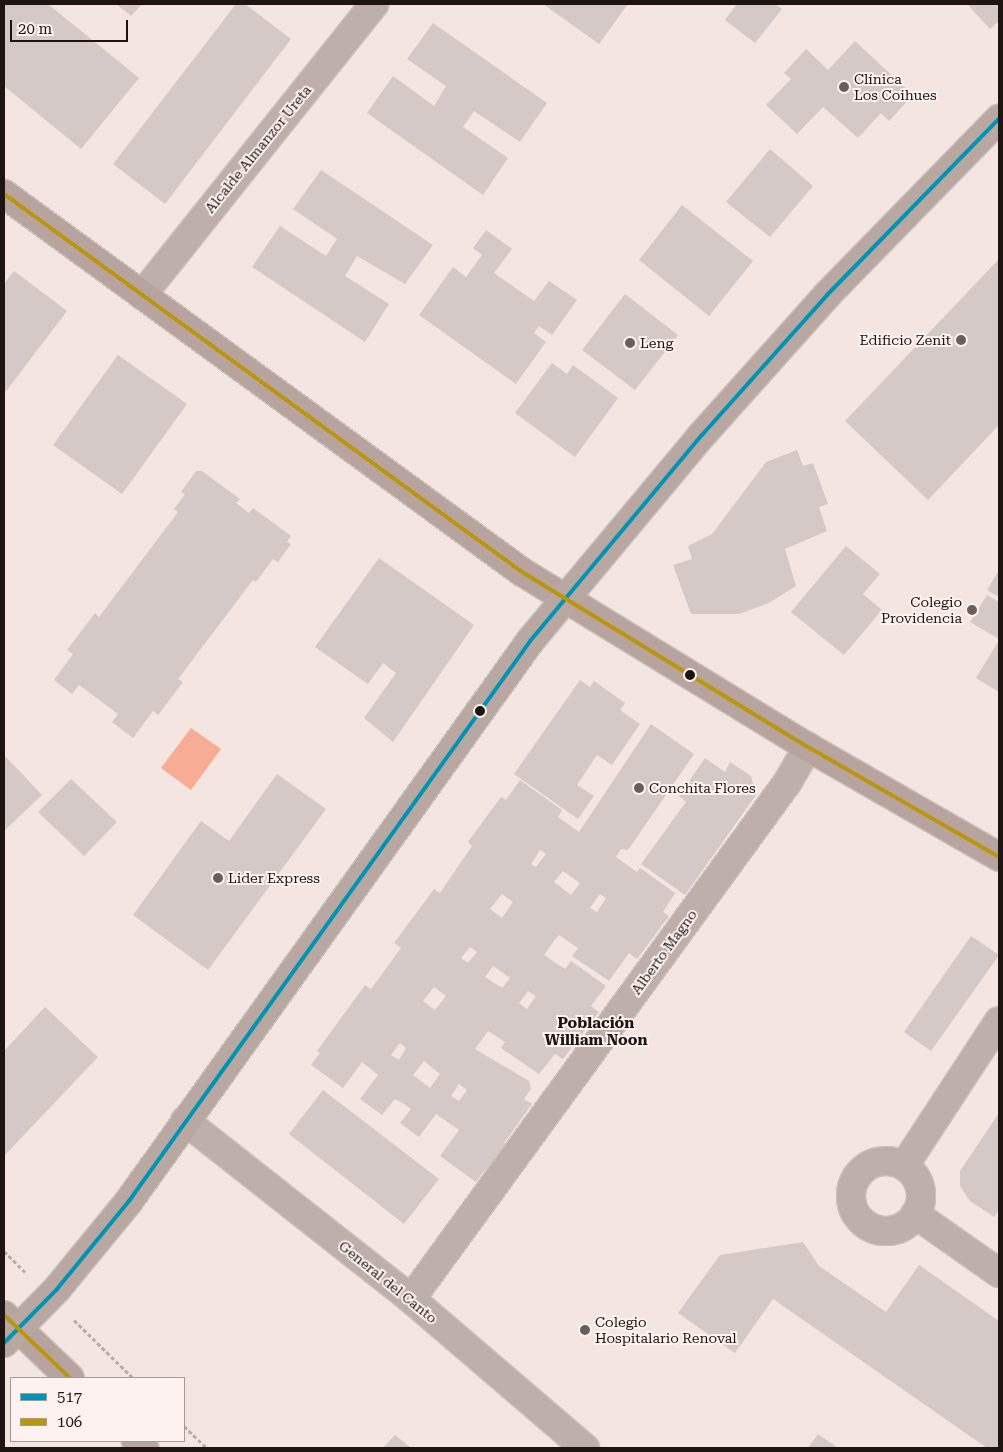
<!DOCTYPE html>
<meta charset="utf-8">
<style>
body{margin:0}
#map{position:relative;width:1003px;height:1452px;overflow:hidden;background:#f4e5e1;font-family:"Roboto Serif",serif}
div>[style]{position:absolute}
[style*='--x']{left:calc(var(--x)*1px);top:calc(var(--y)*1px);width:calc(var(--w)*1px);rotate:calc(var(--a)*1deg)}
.water>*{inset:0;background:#f7ac96}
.building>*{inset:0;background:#d4c9c6}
.path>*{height:3px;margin-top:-1.5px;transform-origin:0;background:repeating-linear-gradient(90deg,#b8aca9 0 4px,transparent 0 6.5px)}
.roads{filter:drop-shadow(1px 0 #ccc0bd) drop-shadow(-1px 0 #ccc0bd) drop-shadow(0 1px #ccc0bd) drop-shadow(0 -1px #ccc0bd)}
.street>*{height:28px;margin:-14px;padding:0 14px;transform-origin:14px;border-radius:14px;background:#bfafab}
.street>.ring{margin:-14px;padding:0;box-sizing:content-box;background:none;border:28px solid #bfafab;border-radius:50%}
.secondary>*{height:28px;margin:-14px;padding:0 14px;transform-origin:14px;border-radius:14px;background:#b7a49f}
.primary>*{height:28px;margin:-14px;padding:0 14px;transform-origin:14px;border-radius:14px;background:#b9a7a1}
.bus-1>*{height:4px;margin:-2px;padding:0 2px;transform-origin:2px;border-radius:2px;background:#0093b3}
.bus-2>*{height:4px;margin:-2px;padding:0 2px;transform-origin:2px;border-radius:2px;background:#b9960e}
.dots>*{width:14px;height:14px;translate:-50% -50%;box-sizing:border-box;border:2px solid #fdf2ef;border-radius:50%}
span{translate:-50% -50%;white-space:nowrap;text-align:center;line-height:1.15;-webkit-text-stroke:4px #fdf2ef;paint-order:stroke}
.poi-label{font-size:14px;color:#1e1512}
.left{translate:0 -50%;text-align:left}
.right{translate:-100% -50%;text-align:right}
.street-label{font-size:14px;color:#1e1512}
.neighbourhood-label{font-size:15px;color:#1e1512;font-weight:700}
.frame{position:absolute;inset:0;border:5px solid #1e1512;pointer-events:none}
.legend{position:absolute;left:10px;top:1377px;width:175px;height:65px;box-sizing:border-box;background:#fdf2ef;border:1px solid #a49a97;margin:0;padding:6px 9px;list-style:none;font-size:15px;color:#1e1512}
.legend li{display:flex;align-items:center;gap:10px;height:25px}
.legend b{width:25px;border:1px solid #a49a97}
.scale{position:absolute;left:10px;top:20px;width:118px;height:22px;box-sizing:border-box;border:2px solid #1e1512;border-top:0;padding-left:6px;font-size:15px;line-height:18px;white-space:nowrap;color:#1e1512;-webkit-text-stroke:4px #fdf2ef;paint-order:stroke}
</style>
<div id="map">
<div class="water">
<div style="clip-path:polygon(191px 728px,221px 749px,191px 790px,161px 768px)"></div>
</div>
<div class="building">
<div style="clip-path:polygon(4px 4px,48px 4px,139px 78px,81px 149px,4px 86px)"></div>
<div style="clip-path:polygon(116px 4px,142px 4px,131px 16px)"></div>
<div style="clip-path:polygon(236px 4px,245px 4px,291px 39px,165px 204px,113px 164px)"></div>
<div style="clip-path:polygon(543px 4px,628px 4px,599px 44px)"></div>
<div style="clip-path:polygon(737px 4px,775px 4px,782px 9px,755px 43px,725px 20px)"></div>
<div style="clip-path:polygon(967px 4px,999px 4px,999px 21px,990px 29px)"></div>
<div style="clip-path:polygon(433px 23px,547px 103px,520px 142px,474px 111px,463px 127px,508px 158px,483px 195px,367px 113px,393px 76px,434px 106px,446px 86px,407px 59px)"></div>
<div style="clip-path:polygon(855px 41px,913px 95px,889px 121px,881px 113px,858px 138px,823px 107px,797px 134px,766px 105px,791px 79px,784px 73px,806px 49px,828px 70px)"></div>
<div style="clip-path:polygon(770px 149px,813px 186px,770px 237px,726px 202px)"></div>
<div style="clip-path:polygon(321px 170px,433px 245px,405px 284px,357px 256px,345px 276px,389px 304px,365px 342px,252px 267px,280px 226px,326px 256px,337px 239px,293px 209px)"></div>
<div style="clip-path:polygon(682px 205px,753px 261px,709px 316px,639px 260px)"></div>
<div style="clip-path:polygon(486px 230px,512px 249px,494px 273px,534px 301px,549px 281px,577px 300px,552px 335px,539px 326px,534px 333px,546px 342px,516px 384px,419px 315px,453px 267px,466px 277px,482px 255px,473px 248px)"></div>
<div style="clip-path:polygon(999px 259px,999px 425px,928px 500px,845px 421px)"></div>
<div style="clip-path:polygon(14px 271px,67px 311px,4px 394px,4px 284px)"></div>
<div style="clip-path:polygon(625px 294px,678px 335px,635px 390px,582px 350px)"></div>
<div style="clip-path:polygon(118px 355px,187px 404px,122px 494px,53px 445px)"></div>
<div style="clip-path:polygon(552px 363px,567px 374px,573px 365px,618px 398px,575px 457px,515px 413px)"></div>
<div style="clip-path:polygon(797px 450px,803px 466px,813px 463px,828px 504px,819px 507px,827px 531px,785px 549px,796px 586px,769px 603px,739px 614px,691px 614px,673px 565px,692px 559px,688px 546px,712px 534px,766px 462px)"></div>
<div style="clip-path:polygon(196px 471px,202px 471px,240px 499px,236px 503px,249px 513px,253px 508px,291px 536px,287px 542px,291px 544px,278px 562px,273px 559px,256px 582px,253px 580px,178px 679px,183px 682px,158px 715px,153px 711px,133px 738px,112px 722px,118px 714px,79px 685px,72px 694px,54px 680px,73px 654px,67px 650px,95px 613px,99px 617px,178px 512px,174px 509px,185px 494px,181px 492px)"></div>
<div style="clip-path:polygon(846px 546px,880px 574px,863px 594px,882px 610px,844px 655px,791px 612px)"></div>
<div style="clip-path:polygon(379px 558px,474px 625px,393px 742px,364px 718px,396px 673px,383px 663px,368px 684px,315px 647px)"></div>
<div style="clip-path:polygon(999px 570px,999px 597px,987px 590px)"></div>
<div style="clip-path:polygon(987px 595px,999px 602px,999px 639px,970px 622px)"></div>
<div style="clip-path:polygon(999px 640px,999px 692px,976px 678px)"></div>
<div style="clip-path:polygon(580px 680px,590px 687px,594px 681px,625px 703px,620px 710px,640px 724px,612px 765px,597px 755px,577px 785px,594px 796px,578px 819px,514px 774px)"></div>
<div style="clip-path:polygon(evenodd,651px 724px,694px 754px,628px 850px,621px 849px,616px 857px,637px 872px,640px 868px,675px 893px,663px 912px,669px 916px,637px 959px,629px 953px,609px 981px,572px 956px,578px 948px,559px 935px,554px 941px,544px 955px,565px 969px,571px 961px,606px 986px,591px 1006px,599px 1012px,563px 1059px,555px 1054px,539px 1074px,501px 1048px,505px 1042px,488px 1031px,475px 1049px,529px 1081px,531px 1089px,524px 1099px,532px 1104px,504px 1143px,508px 1146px,488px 1174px,484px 1171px,476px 1182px,440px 1156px,459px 1130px,436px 1114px,419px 1137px,400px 1123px,411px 1109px,404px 1104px,395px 1099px,382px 1115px,360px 1099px,378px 1075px,362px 1062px,343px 1088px,311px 1065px,320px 1053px,317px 1051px,365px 985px,371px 989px,401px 948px,394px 943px,434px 889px,440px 893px,472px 846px,468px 842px,501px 797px,506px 800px,520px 780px,562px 810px,558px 817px,579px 832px,651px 724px,540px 850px,546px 854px,536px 867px,531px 864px,540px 850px,651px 724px,563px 871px,580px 883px,571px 895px,554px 882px,563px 871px,651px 724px,502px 894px,513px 902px,502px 918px,490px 909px,502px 894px,651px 724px,600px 894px,606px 898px,597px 912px,590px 908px,600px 894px,651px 724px,470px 947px,477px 952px,468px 963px,461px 958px,470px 947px,651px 724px,493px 966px,510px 978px,502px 988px,485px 977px,493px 966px,651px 724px,434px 987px,446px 996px,435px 1010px,423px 1001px,434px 987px,651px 724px,528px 991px,536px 996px,527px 1009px,519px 1003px,528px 991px,651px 724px,400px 1043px,406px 1048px,399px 1060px,391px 1055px,400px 1043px,651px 724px,424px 1061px,440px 1074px,430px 1088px,413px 1075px,424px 1061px,651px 724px,459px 1084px,467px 1090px,459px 1101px,451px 1096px,459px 1084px)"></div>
<div style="clip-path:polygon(6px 757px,42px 795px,4px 831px,4px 759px)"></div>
<div style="clip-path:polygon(705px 758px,725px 772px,730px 762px,751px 776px,756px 795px,685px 895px,641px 864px,686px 802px,679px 796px)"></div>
<div style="clip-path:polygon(277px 774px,326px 809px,208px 970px,133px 915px,201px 821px,229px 841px)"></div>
<div style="clip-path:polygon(71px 779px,117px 822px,84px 856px,38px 812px)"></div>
<div style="clip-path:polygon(971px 936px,999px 955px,931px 1051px,904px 1032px)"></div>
<div style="clip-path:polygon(45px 1007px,98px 1057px,4px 1156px,4px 1051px)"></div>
<div style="clip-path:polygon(323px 1090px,439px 1179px,404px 1224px,289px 1134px)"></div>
<div style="clip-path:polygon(999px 1113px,999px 1210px,994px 1217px,970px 1201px,960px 1186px,960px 1171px)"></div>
<div style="clip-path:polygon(803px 1242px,819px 1266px,886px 1312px,919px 1265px,999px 1321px,999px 1448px,987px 1448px,773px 1299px,735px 1353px,678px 1313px,720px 1255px)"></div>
<div style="clip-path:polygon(818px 1434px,838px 1448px,808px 1448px)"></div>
<div style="clip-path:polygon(395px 1435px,411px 1448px,383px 1448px)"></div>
</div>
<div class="path">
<div style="--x:4;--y:1251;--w:30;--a:45"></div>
<div style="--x:74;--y:1320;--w:83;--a:44.5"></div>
<div style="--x:184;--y:1426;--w:32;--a:44"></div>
</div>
<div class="roads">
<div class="street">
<div style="--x:142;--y:295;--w:372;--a:-51.4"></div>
<div style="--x:185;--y:1121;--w:288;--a:38.2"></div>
<div style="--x:411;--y:1299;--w:229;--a:40.6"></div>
<div class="ring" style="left:851px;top:1161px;width:42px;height:42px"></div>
<div style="--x:904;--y:1166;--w:173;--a:-56.8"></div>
<div style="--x:915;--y:1214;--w:103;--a:35.1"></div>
<div style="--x:411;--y:1299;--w:638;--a:-53.92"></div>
<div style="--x:787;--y:783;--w:42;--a:-59.7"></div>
</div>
<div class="secondary">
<div style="--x:4;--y:194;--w:641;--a:36.12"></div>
<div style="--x:522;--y:572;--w:335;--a:31.5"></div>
<div style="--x:808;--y:747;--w:220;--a:29.9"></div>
<div style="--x:4;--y:1315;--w:91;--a:43.7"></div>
<div style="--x:136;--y:1441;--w:11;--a:41"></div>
</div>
<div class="primary">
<div style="--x:4;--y:1343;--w:76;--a:-45.5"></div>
<div style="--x:57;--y:1289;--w:114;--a:-50.7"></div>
<div style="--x:129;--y:1201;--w:690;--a:-54.38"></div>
<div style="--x:531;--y:640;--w:267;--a:-50.2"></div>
<div style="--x:702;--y:435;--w:188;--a:-48.2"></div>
<div style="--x:827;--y:295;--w:246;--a:-45.7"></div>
</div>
</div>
<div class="bus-1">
<div style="--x:4;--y:1343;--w:76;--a:-45.5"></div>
<div style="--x:57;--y:1289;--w:114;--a:-50.7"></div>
<div style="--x:129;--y:1201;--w:690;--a:-54.38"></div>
<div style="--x:531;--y:640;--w:267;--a:-50.2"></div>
<div style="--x:702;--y:435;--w:188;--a:-48.2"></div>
<div style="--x:827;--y:295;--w:246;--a:-45.7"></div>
</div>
<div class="bus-2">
<div style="--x:4;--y:194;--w:641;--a:36.12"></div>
<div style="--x:522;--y:572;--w:335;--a:31.5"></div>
<div style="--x:808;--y:747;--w:220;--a:29.9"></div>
<div style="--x:4;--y:1315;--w:91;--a:43.7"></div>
</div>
<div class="dots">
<div style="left:844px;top:87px;background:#695e5a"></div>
<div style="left:961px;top:340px;background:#695e5a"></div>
<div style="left:630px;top:343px;background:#695e5a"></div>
<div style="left:972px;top:610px;background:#695e5a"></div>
<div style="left:690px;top:675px;background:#1e1512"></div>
<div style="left:480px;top:711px;background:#1e1512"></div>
<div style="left:639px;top:788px;background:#695e5a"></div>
<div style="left:218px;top:878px;background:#695e5a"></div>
<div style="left:585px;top:1330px;background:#695e5a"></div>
</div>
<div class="poi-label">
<span class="left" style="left:854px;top:87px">Clínica<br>Los Coihues</span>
<span class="right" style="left:951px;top:340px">Edificio Zenit</span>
<span class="left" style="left:640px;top:343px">Leng</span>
<span class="right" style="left:962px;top:610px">Colegio<br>Providencia</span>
<span class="left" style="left:649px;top:788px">Conchita Flores</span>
<span class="left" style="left:228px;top:878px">Lider Express</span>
<span class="left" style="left:595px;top:1330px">Colegio<br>Hospitalario Renoval</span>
</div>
<div class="street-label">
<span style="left:258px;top:149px;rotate:-51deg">Alcalde Almanzor Ureta</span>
<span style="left:664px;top:952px;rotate:-54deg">Alberto Magno</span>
<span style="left:388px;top:1282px;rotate:39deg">General del Canto</span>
</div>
<div class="neighbourhood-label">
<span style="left:596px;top:1032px">Población<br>William Noon</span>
</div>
<div class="frame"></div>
<ul class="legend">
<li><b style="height:6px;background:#0093b3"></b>517</li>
<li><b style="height:6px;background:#b9960e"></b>106</li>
</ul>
<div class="scale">20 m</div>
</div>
